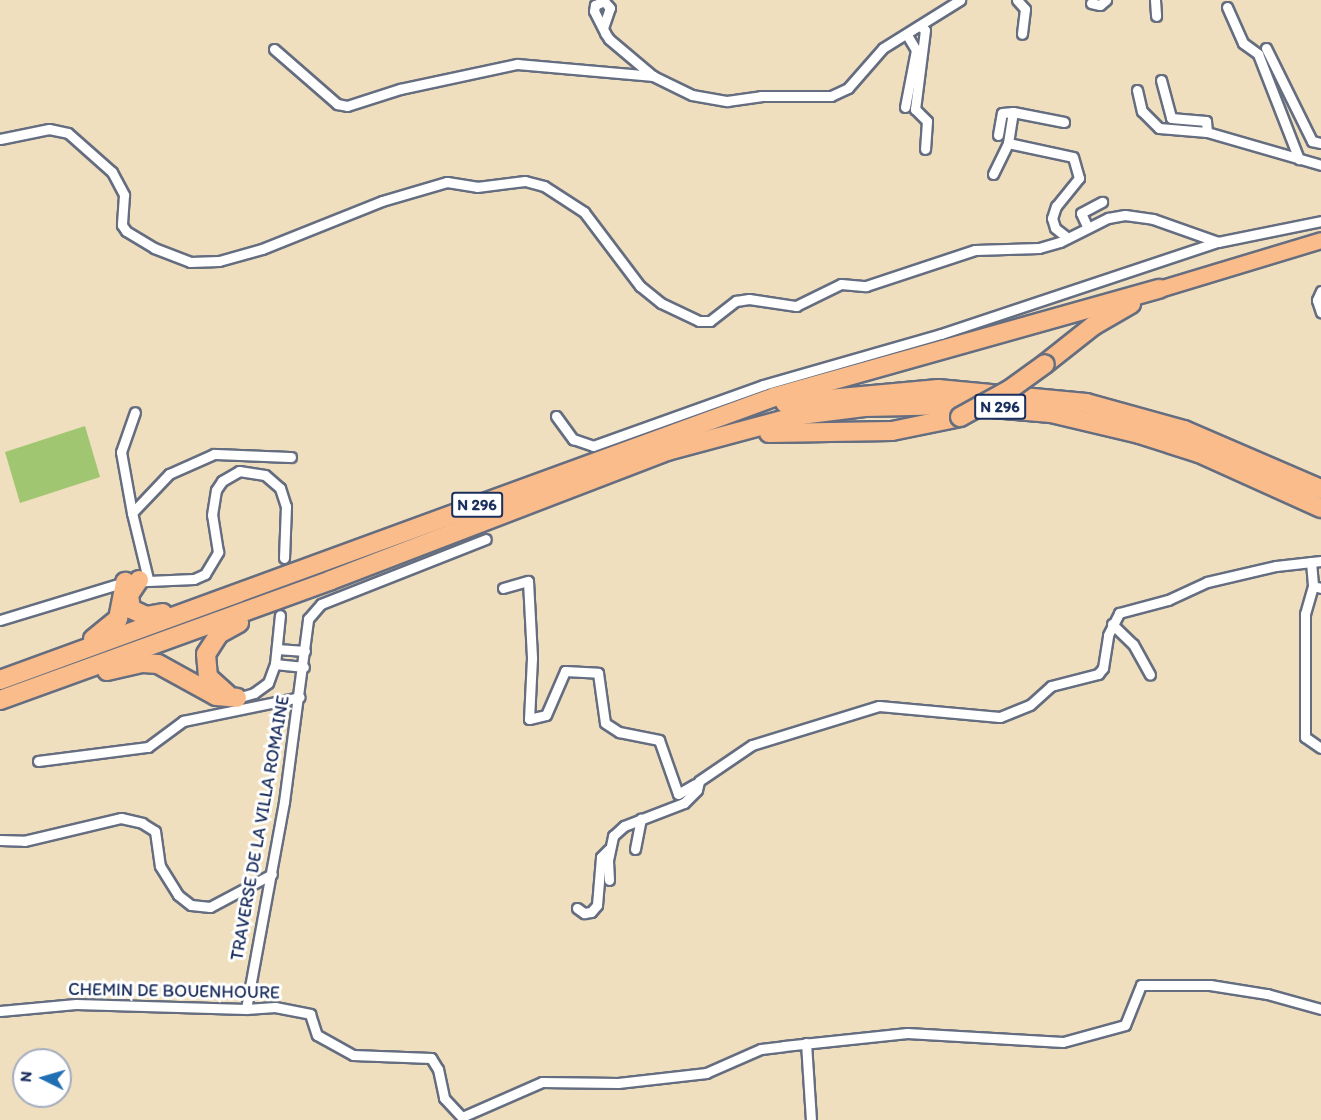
<!DOCTYPE html>
<style>
body{margin:0}
#map{position:relative;width:1321px;height:1120px;overflow:hidden;background:#efdfbe;font-family:Itim,sans-serif}
div>[style]{position:absolute}
[style*='--x']{left:calc(var(--x)*1px);top:calc(var(--y)*1px);width:calc(var(--w)*1px);rotate:calc(var(--a)*1deg)}
.green>*{inset:0;background:#a0c671}
.street-tunnel>*{height:9px;margin-top:-4.5px;transform-origin:0;background:repeating-linear-gradient(90deg,#c5bcab 0 9px,transparent 0 13.5px)}
.roads{filter:drop-shadow(2px 0 #656d80) drop-shadow(-2px 0 #656d80) drop-shadow(0 2px #656d80) drop-shadow(0 -2px #656d80)}
.street>*{height:9px;margin:-4.5px;padding:0 4.5px;transform-origin:4.5px;border-radius:4.5px;background:#fff}
.primary>*{height:15px;margin:-7.5px;padding:0 7.5px;transform-origin:7.5px;border-radius:7.5px;background:#f9bc8a}
.highway>*{height:18px;margin:-9px;padding:0 9px;transform-origin:9px;border-radius:9px;background:#f9bc8a}
.bridges{filter:drop-shadow(2px 0 #656d80) drop-shadow(-2px 0 #656d80) drop-shadow(0 2px #656d80) drop-shadow(0 -2px #656d80)}
.highway-bridge>*{height:18px;margin:-9px;padding:0 9px;transform-origin:9px;border-radius:9px;background:#f9bc8a}
span{translate:-50% -50%;white-space:nowrap;text-align:center;line-height:1.15;-webkit-text-stroke:6px #fff;paint-order:stroke}
.shield-label span{padding:2px 4px;background:#fff;border:2px solid;border-radius:4px;-webkit-text-stroke-width:0}
.shield-label{font-size:16px;color:#1b2f5e;font-weight:700}
.street-label{font-size:18px;color:#1b2f5e}
.north{position:absolute;left:12px;top:1048px;width:60px;height:60px;box-sizing:border-box;background:#fff;border:2px solid #a4acbf;border-radius:50%;rotate:275deg;font-size:16px;font-weight:700;line-height:24px;text-align:center;color:#1b2f5e}
.north::after{content:'';display:block;margin:auto;width:21px;height:27px;background:#1f6fb2;clip-path:polygon(50% 0,100% 100%,50% 72%,0 100%)}
</style>
<div id="map">
<div class="green">
<div style="clip-path:polygon(85px 426px,100px 477px,20px 503px,5px 452px)"></div>
</div>
<div class="street-tunnel">
<div style="--x:280;--y:615;--w:57;--a:-86"></div>
</div>
<div class="roads">
<div class="street">
<div style="--x:1017;--y:0;--w:12;--a:48"></div>
<div style="--x:1025;--y:9;--w:25;--a:97"></div>
<div style="--x:1155;--y:0;--w:16;--a:86"></div>
<div style="--x:1091;--y:3;--w:9;--a:13"></div>
<div style="--x:1100;--y:5;--w:8;--a:-40"></div>
<div style="--x:1227;--y:7;--w:39;--a:66"></div>
<div style="--x:1243;--y:43;--w:19;--a:36"></div>
<div style="--x:1258;--y:54;--w:113;--a:68.7"></div>
<div style="--x:920;--y:26;--w:6;--a:39"></div>
<div style="--x:925;--y:30;--w:80;--a:97.2"></div>
<div style="--x:915;--y:109;--w:17;--a:45"></div>
<div style="--x:927;--y:121;--w:28;--a:94"></div>
<div style="--x:603;--y:28;--w:21;--a:-71"></div>
<div style="--x:610;--y:8;--w:9;--a:-131"></div>
<div style="--x:604;--y:1;--w:10;--a:156"></div>
<div style="--x:595;--y:5;--w:6;--a:99"></div>
<div style="--x:594;--y:11;--w:25;--a:63"></div>
<div style="--x:605;--y:33;--w:7;--a:56"></div>
<div style="--x:609;--y:39;--w:57;--a:40.1"></div>
<div style="--x:653;--y:76;--w:43;--a:26"></div>
<div style="--x:692;--y:95;--w:36;--a:10"></div>
<div style="--x:727;--y:101;--w:34;--a:-8"></div>
<div style="--x:761;--y:96;--w:70;--a:0"></div>
<div style="--x:831;--y:96;--w:19;--a:-25"></div>
<div style="--x:848;--y:88;--w:53;--a:-48.8"></div>
<div style="--x:883;--y:48;--w:91;--a:-31.9"></div>
<div style="--x:1266;--y:48;--w:104;--a:63.7"></div>
<div style="--x:1312;--y:141;--w:9;--a:13"></div>
<div style="--x:274;--y:49;--w:84;--a:41.1"></div>
<div style="--x:337;--y:104;--w:10;--a:11"></div>
<div style="--x:347;--y:106;--w:56;--a:-17.8"></div>
<div style="--x:400;--y:89;--w:120;--a:-12.1"></div>
<div style="--x:517;--y:64;--w:137;--a:5"></div>
<div style="--x:1161;--y:80;--w:39;--a:75"></div>
<div style="--x:1171;--y:118;--w:35;--a:5"></div>
<div style="--x:1206;--y:121;--w:11;--a:85"></div>
<div style="--x:1137;--y:90;--w:22;--a:77"></div>
<div style="--x:1142;--y:111;--w:24;--a:45"></div>
<div style="--x:1159;--y:128;--w:48;--a:4.8"></div>
<div style="--x:1207;--y:132;--w:119;--a:16.1"></div>
<div style="--x:905;--y:107;--w:58;--a:-79.1"></div>
<div style="--x:916;--y:50;--w:17;--a:-121"></div>
<div style="--x:998;--y:135;--w:22;--a:-80"></div>
<div style="--x:1002;--y:113;--w:11;--a:-5"></div>
<div style="--x:0;--y:139;--w:50;--a:-11.5"></div>
<div style="--x:49;--y:129;--w:19;--a:12"></div>
<div style="--x:68;--y:133;--w:59;--a:41.6"></div>
<div style="--x:112;--y:172;--w:26;--a:62"></div>
<div style="--x:124;--y:195;--w:30;--a:94"></div>
<div style="--x:122;--y:225;--w:7;--a:56"></div>
<div style="--x:126;--y:231;--w:33;--a:31"></div>
<div style="--x:154;--y:248;--w:39;--a:21"></div>
<div style="--x:190;--y:262;--w:29;--a:-2"></div>
<div style="--x:219;--y:261;--w:45;--a:-15.6"></div>
<div style="--x:262;--y:249;--w:129;--a:-21.8"></div>
<div style="--x:382;--y:201;--w:68;--a:-16.3"></div>
<div style="--x:447;--y:182;--w:30;--a:9"></div>
<div style="--x:477;--y:187;--w:48;--a:-7.1"></div>
<div style="--x:525;--y:181;--w:20;--a:15"></div>
<div style="--x:544;--y:186;--w:48;--a:33"></div>
<div style="--x:584;--y:212;--w:93;--a:52.9"></div>
<div style="--x:640;--y:286;--w:27;--a:39"></div>
<div style="--x:661;--y:303;--w:42;--a:25.3"></div>
<div style="--x:699;--y:321;--w:11;--a:0"></div>
<div style="--x:710;--y:321;--w:33;--a:-38"></div>
<div style="--x:736;--y:301;--w:13;--a:-9"></div>
<div style="--x:749;--y:299;--w:48;--a:8.5"></div>
<div style="--x:796;--y:306;--w:50;--a:-26.1"></div>
<div style="--x:841;--y:284;--w:25;--a:5"></div>
<div style="--x:866;--y:286;--w:115;--a:-18.3"></div>
<div style="--x:975;--y:250;--w:64;--a:-1.8"></div>
<div style="--x:1039;--y:248;--w:22;--a:-16"></div>
<div style="--x:1060;--y:242;--w:54;--a:-26.6"></div>
<div style="--x:1108;--y:218;--w:17;--a:-10"></div>
<div style="--x:1125;--y:215;--w:28;--a:8"></div>
<div style="--x:1153;--y:219;--w:69;--a:19.5"></div>
<div style="--x:1218;--y:242;--w:105;--a:-11.5"></div>
<div style="--x:1008;--y:143;--w:31;--a:-81"></div>
<div style="--x:1013;--y:112;--w:52;--a:11.1"></div>
<div style="--x:993;--y:174;--w:34;--a:-64"></div>
<div style="--x:1008;--y:143;--w:66;--a:12.2"></div>
<div style="--x:1073;--y:157;--w:22;--a:74"></div>
<div style="--x:1079;--y:178;--w:36;--a:129"></div>
<div style="--x:1056;--y:206;--w:13;--a:108"></div>
<div style="--x:1052;--y:218;--w:10;--a:73"></div>
<div style="--x:1055;--y:228;--w:16;--a:38"></div>
<div style="--x:1087;--y:226;--w:14;--a:-115"></div>
<div style="--x:1081;--y:213;--w:24;--a:-28"></div>
<div style="--x:1321;--y:291;--w:10;--a:114"></div>
<div style="--x:1317;--y:300;--w:13;--a:72"></div>
<div style="--x:556;--y:416;--w:29;--a:54"></div>
<div style="--x:573;--y:439;--w:21;--a:19"></div>
<div style="--x:593;--y:446;--w:181;--a:-19.7"></div>
<div style="--x:763;--y:385;--w:185;--a:-16"></div>
<div style="--x:941;--y:334;--w:292;--a:-18.4"></div>
<div style="--x:132;--y:513;--w:62;--a:-100.2"></div>
<div style="--x:121;--y:452;--w:42;--a:-70.7"></div>
<div style="--x:1311;--y:562;--w:24;--a:85"></div>
<div style="--x:1313;--y:586;--w:8;--a:14"></div>
<div style="--x:148;--y:579;--w:68;--a:-103.6"></div>
<div style="--x:132;--y:513;--w:54;--a:-46.5"></div>
<div style="--x:169;--y:474;--w:49;--a:-24"></div>
<div style="--x:214;--y:454;--w:77;--a:2.2"></div>
<div style="--x:1313;--y:586;--w:29;--a:106"></div>
<div style="--x:1305;--y:614;--w:123;--a:90"></div>
<div style="--x:1305;--y:737;--w:19;--a:35"></div>
<div style="--x:503;--y:588;--w:26;--a:-16"></div>
<div style="--x:528;--y:581;--w:77;--a:87"></div>
<div style="--x:532;--y:658;--w:61;--a:92.8"></div>
<div style="--x:529;--y:719;--w:17;--a:-13"></div>
<div style="--x:546;--y:715;--w:48;--a:-66.6"></div>
<div style="--x:565;--y:671;--w:33;--a:3"></div>
<div style="--x:598;--y:673;--w:50;--a:82"></div>
<div style="--x:605;--y:723;--w:17;--a:33"></div>
<div style="--x:619;--y:732;--w:41;--a:11.3"></div>
<div style="--x:659;--y:740;--w:57;--a:70.6"></div>
<div style="--x:678;--y:794;--w:20;--a:-30"></div>
<div style="--x:0;--y:620;--w:131;--a:-16.9"></div>
<div style="--x:125;--y:582;--w:69;--a:-2.5"></div>
<div style="--x:194;--y:579;--w:12;--a:-24"></div>
<div style="--x:205;--y:574;--w:26;--a:-59"></div>
<div style="--x:218;--y:552;--w:37;--a:-99"></div>
<div style="--x:212;--y:515;--w:25;--a:-81"></div>
<div style="--x:216;--y:490;--w:11;--a:-56"></div>
<div style="--x:222;--y:481;--w:20;--a:-30"></div>
<div style="--x:239;--y:471;--w:26;--a:9"></div>
<div style="--x:265;--y:475;--w:20;--a:41"></div>
<div style="--x:280;--y:488;--w:19;--a:72"></div>
<div style="--x:286;--y:506;--w:52;--a:92.2"></div>
<div style="--x:1112;--y:624;--w:29;--a:44"></div>
<div style="--x:1133;--y:644;--w:35;--a:61"></div>
<div style="--x:277;--y:649;--w:28;--a:4"></div>
<div style="--x:275;--y:664;--w:29;--a:6"></div>
<div style="--x:237;--y:698;--w:18;--a:-16"></div>
<div style="--x:254;--y:693;--w:17;--a:-36"></div>
<div style="--x:268;--y:683;--w:20;--a:-70"></div>
<div style="--x:275;--y:664;--w:49;--a:-84.2"></div>
<div style="--x:38;--y:761;--w:111;--a:-7.3"></div>
<div style="--x:148;--y:747;--w:44;--a:-36.6"></div>
<div style="--x:183;--y:721;--w:119;--a:-11.6"></div>
<div style="--x:0;--y:840;--w:24;--a:2"></div>
<div style="--x:24;--y:841;--w:100;--a:-13.3"></div>
<div style="--x:121;--y:818;--w:22;--a:13"></div>
<div style="--x:142;--y:823;--w:15;--a:32"></div>
<div style="--x:155;--y:831;--w:35;--a:82"></div>
<div style="--x:160;--y:866;--w:34;--a:58"></div>
<div style="--x:178;--y:895;--w:16;--a:38"></div>
<div style="--x:191;--y:905;--w:19;--a:6"></div>
<div style="--x:210;--y:907;--w:70;--a:-28"></div>
<div style="--x:635;--y:849;--w:31;--a:-79"></div>
<div style="--x:609;--y:880;--w:20;--a:-93"></div>
<div style="--x:608;--y:860;--w:25;--a:-78"></div>
<div style="--x:613;--y:836;--w:15;--a:-42"></div>
<div style="--x:624;--y:826;--w:64;--a:-21"></div>
<div style="--x:684;--y:803;--w:18;--a:-45"></div>
<div style="--x:697;--y:790;--w:9;--a:-77"></div>
<div style="--x:699;--y:781;--w:64;--a:-34.2"></div>
<div style="--x:752;--y:745;--w:133;--a:-17.1"></div>
<div style="--x:879;--y:706;--w:121;--a:5.2"></div>
<div style="--x:1000;--y:717;--w:32;--a:-22"></div>
<div style="--x:1030;--y:705;--w:28;--a:-42"></div>
<div style="--x:1051;--y:686;--w:49;--a:-14.3"></div>
<div style="--x:1098;--y:674;--w:8;--a:-50"></div>
<div style="--x:1103;--y:668;--w:33;--a:-81"></div>
<div style="--x:1108;--y:635;--w:25;--a:-63"></div>
<div style="--x:1119;--y:613;--w:51;--a:-14.9"></div>
<div style="--x:1168;--y:600;--w:43;--a:-24.8"></div>
<div style="--x:1207;--y:582;--w:71;--a:-13.1"></div>
<div style="--x:1276;--y:566;--w:45;--a:-6.3"></div>
<div style="--x:577;--y:908;--w:9;--a:36"></div>
<div style="--x:584;--y:913;--w:7;--a:-8"></div>
<div style="--x:591;--y:912;--w:9;--a:-49"></div>
<div style="--x:597;--y:905;--w:48;--a:-85.2"></div>
<div style="--x:601;--y:857;--w:11;--a:-45"></div>
<div style="--x:246;--y:1009;--w:210;--a:-79.6"></div>
<div style="--x:284;--y:802;--w:185;--a:-82.5"></div>
<div style="--x:308;--y:619;--w:20;--a:-49"></div>
<div style="--x:321;--y:604;--w:177;--a:-21.5"></div>
<div style="--x:0;--y:1011;--w:76;--a:-5.3"></div>
<div style="--x:76;--y:1004;--w:170;--a:1.7"></div>
<div style="--x:246;--y:1009;--w:29;--a:-4"></div>
<div style="--x:275;--y:1007;--w:36;--a:11"></div>
<div style="--x:310;--y:1014;--w:22;--a:72"></div>
<div style="--x:317;--y:1035;--w:41;--a:29.1"></div>
<div style="--x:353;--y:1055;--w:78;--a:2.2"></div>
<div style="--x:431;--y:1058;--w:13;--a:58"></div>
<div style="--x:438;--y:1069;--w:30;--a:78"></div>
<div style="--x:444;--y:1098;--w:26;--a:47"></div>
<div style="--x:462;--y:1117;--w:87;--a:-23.6"></div>
<div style="--x:542;--y:1082;--w:76;--a:0.8"></div>
<div style="--x:618;--y:1083;--w:89;--a:-6.5"></div>
<div style="--x:706;--y:1073;--w:60;--a:-23.6"></div>
<div style="--x:761;--y:1049;--w:23;--a:-7"></div>
<div style="--x:784;--y:1046;--w:124;--a:-6"></div>
<div style="--x:907;--y:1033;--w:156;--a:3.3"></div>
<div style="--x:1063;--y:1042;--w:64;--a:-15.3"></div>
<div style="--x:1125;--y:1025;--w:43;--a:-68.2"></div>
<div style="--x:1141;--y:985;--w:69;--a:0"></div>
<div style="--x:1210;--y:985;--w:58;--a:9"></div>
<div style="--x:1267;--y:994;--w:56;--a:15.5"></div>
<div style="--x:806;--y:1043;--w:77;--a:86.3"></div>
</div>
<div class="primary">
<div style="--x:1159;--y:289;--w:169;--a:-16.8"></div>
</div>
<div class="highway">
<div style="--x:1045;--y:364;--w:61;--a:-38.4"></div>
<div style="--x:1093;--y:326;--w:44;--a:-30.1"></div>
<div style="--x:785;--y:403;--w:154;--a:-5.2"></div>
<div style="--x:938;--y:389;--w:149;--a:5.4"></div>
<div style="--x:1086;--y:403;--w:102;--a:15.4"></div>
<div style="--x:1184;--y:430;--w:149;--a:23.3"></div>
<div style="--x:769;--y:433;--w:123;--a:-0.9"></div>
<div style="--x:892;--y:431;--w:69;--a:-11.6"></div>
<div style="--x:139;--y:580;--w:18;--a:124"></div>
<div style="--x:129;--y:595;--w:14;--a:82"></div>
<div style="--x:131;--y:609;--w:17;--a:25"></div>
<div style="--x:146;--y:616;--w:17;--a:-10"></div>
<div style="--x:93;--y:639;--w:32;--a:-39"></div>
<div style="--x:118;--y:619;--w:38;--a:-79"></div>
<div style="--x:107;--y:671;--w:37;--a:-13"></div>
<div style="--x:143;--y:663;--w:15;--a:4"></div>
<div style="--x:158;--y:664;--w:66;--a:28.9"></div>
<div style="--x:216;--y:696;--w:21;--a:5"></div>
<div style="--x:0;--y:680;--w:824;--a:-20.08"></div>
<div style="--x:774;--y:397;--w:400;--a:-15.7"></div>
<div style="--x:227;--y:694;--w:25;--a:-138"></div>
<div style="--x:208;--y:677;--w:23;--a:-95"></div>
<div style="--x:206;--y:654;--w:24;--a:-57"></div>
<div style="--x:219;--y:634;--w:23;--a:-29"></div>
<div style="--x:0;--y:700;--w:352;--a:-19.9"></div>
<div style="--x:331;--y:580;--w:360;--a:-21"></div>
<div style="--x:667;--y:451;--w:139;--a:-15"></div>
<div style="--x:801;--y:415;--w:64;--a:-7.1"></div>
<div style="--x:865;--y:407;--w:92;--a:-1.2"></div>
<div style="--x:957;--y:405;--w:94;--a:4.9"></div>
<div style="--x:1051;--y:413;--w:90;--a:13.4"></div>
<div style="--x:1139;--y:434;--w:63;--a:17.6"></div>
<div style="--x:1199;--y:453;--w:134;--a:24.3"></div>
</div>
</div>
<div class="bridges">
<div class="highway-bridge">
<div style="--x:960;--y:417;--w:56;--a:-28.9"></div>
<div style="--x:1009;--y:390;--w:44;--a:-35.8"></div>
</div>
</div>
<div class="shield-label">
<span style="left:1000px;top:407px">N 296</span>
<span style="left:477px;top:505px">N 296</span>
</div>
<div class="street-label">
<span style="left:260px;top:828px;rotate:-80deg">TRAVERSE DE LA VILLA ROMAINE</span>
<span style="left:174px;top:991px;rotate:1deg">CHEMIN DE BOUENHOURE</span>
</div>
<div class="north">N</div>
</div>
